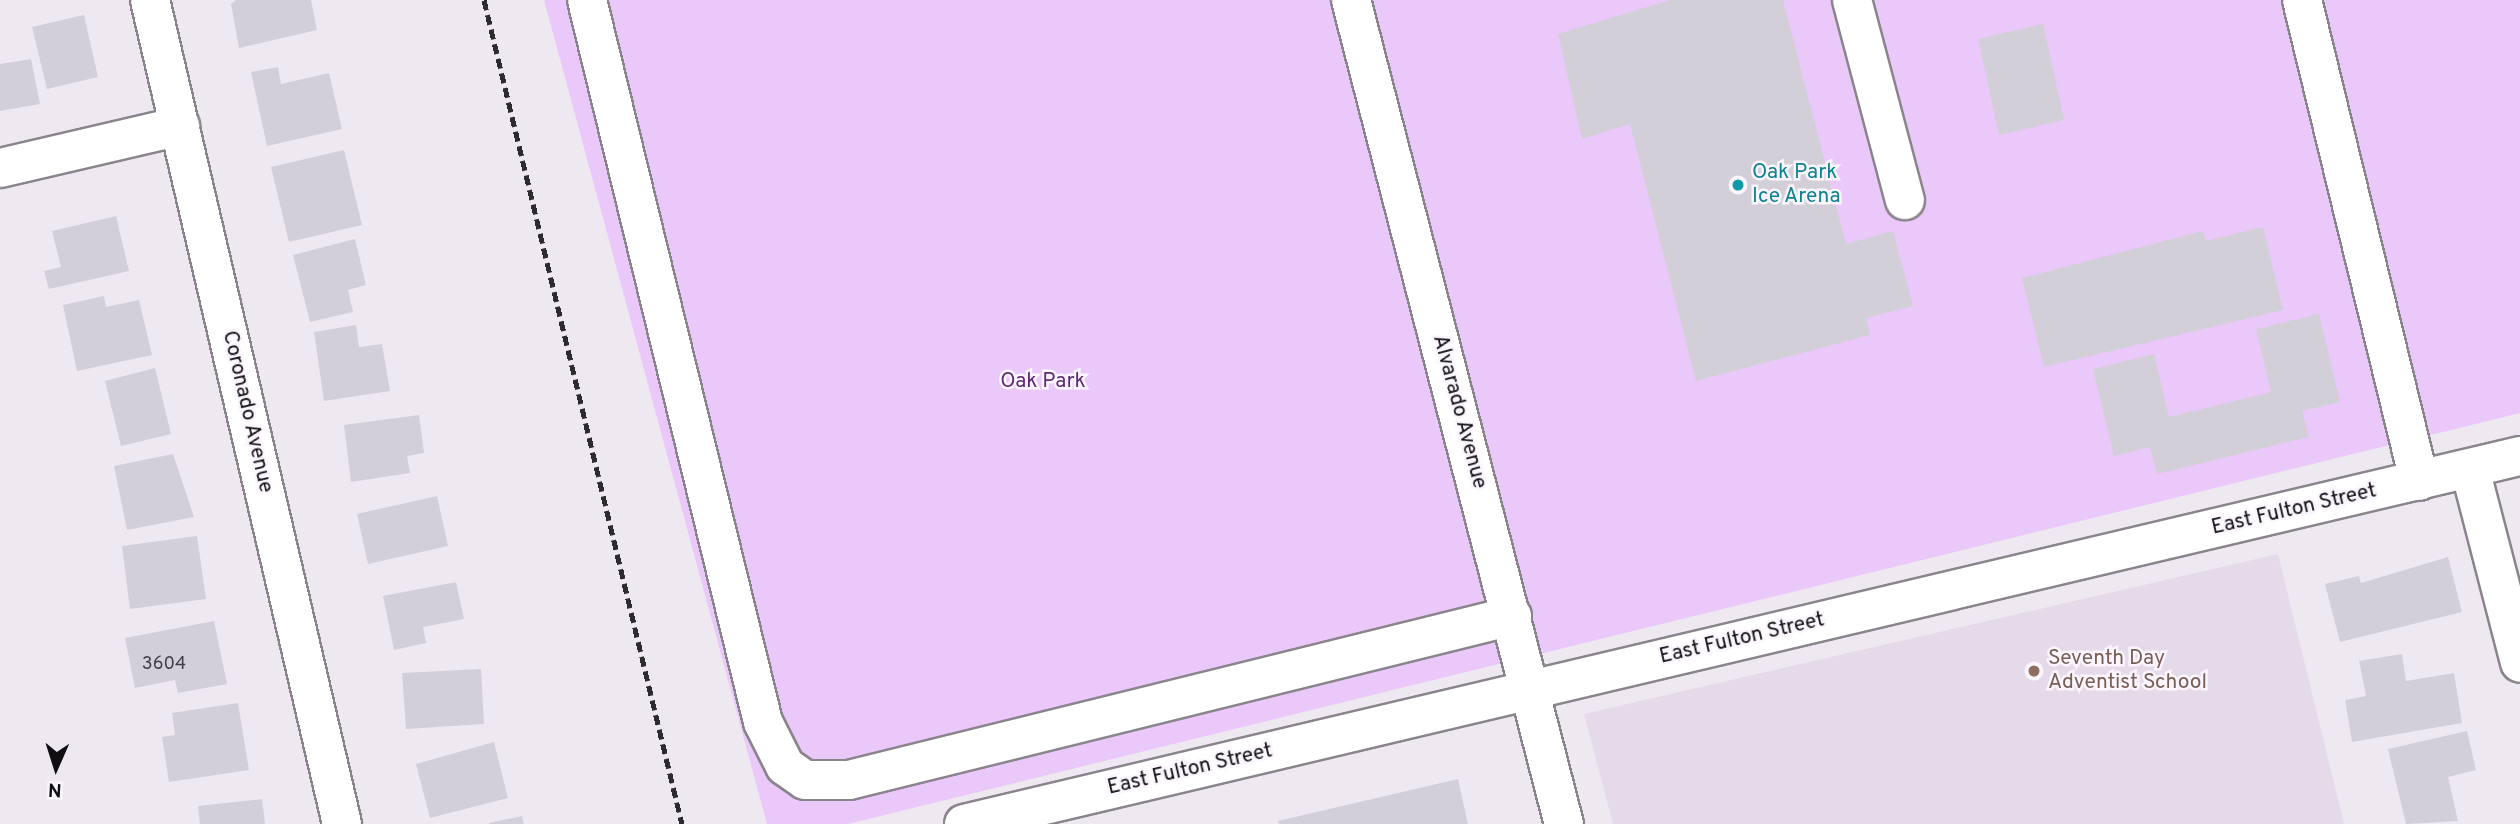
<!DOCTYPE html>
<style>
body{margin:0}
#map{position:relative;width:2520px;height:824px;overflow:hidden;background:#eee8f1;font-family:Overpass,sans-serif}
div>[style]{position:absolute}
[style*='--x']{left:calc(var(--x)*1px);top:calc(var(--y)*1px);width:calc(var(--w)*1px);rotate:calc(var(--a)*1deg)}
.built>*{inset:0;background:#e5daea}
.green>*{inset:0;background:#eac8f9}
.building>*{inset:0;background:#d3cfd8}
.roads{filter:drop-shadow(2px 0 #8a848c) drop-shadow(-2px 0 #8a848c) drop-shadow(0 2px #8a848c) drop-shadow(0 -2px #8a848c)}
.minor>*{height:38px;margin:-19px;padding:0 19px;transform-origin:19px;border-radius:19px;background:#fff}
.rail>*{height:5px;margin-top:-2.5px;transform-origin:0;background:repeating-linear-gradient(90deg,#2e2b2f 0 10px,transparent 0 15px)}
.dots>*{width:19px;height:19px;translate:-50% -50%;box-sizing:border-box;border:4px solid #fbf5fe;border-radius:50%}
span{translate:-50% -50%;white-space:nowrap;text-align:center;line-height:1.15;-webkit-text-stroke:5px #fbf5fe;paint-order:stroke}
.number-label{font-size:18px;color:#413e43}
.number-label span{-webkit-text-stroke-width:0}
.culture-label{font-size:21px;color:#0d838f}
.left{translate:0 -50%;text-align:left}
.park-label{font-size:21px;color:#5f2974}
.street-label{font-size:21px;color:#100e11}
.education-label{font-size:21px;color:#785e54}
.north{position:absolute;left:21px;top:733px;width:70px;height:70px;-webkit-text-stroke:5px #fbf5fe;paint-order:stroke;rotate:183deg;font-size:19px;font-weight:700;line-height:28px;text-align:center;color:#100e11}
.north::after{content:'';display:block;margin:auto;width:24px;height:32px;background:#100e11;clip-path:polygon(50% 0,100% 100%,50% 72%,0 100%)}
</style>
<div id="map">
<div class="built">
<div style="clip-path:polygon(2278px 554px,2344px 824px,1613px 824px,1584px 714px)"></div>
</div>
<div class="green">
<div style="clip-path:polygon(544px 0,2520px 0,2520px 413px,848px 824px,767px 824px)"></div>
</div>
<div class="building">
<div style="clip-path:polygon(236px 0,311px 0,317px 30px,239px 48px,231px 4px)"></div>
<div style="clip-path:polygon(1670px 0,1783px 0,1846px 244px,1893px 231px,1913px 306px,1866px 318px,1870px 335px,1696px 381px,1630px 124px,1582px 139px,1558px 34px)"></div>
<div style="clip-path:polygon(84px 15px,98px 77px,47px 89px,32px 27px)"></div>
<div style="clip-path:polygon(2043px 24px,2064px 120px,1999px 135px,1978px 39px)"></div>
<div style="clip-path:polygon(31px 59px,40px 104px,0 111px,0 64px)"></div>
<div style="clip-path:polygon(278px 67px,281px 84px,329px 73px,342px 129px,267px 146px,251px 72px)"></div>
<div style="clip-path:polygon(344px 150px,362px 225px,289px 242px,271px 167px)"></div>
<div style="clip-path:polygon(116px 216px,129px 271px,49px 289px,44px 271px,61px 267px,52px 231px)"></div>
<div style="clip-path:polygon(2263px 227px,2283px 310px,2044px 367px,2022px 278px,2203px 231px,2206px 241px)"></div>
<div style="clip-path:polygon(355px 239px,366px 285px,348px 290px,353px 312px,310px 322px,293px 255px)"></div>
<div style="clip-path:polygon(104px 296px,106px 307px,139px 300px,152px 355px,77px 371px,63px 305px)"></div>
<div style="clip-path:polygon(2319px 314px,2340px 402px,2302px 411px,2309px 437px,2157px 474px,2150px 447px,2114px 456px,2093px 369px,2154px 354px,2169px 417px,2271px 392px,2256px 329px)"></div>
<div style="clip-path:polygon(356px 325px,359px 347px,382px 344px,390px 391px,324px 401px,314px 332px)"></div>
<div style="clip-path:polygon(155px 368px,171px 434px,121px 446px,105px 381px)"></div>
<div style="clip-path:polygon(419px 415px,424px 453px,407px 456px,410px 473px,351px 482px,344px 425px)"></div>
<div style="clip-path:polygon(173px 454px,194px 517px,127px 530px,114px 466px)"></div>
<div style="clip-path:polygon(437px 496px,448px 546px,368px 564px,357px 514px)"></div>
<div style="clip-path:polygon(197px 536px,206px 599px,130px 609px,122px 546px)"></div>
<div style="clip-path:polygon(2448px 557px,2462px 612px,2340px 642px,2325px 584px,2359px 576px,2361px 583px)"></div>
<div style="clip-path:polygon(456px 582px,464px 619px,423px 627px,426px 643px,394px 650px,383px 596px)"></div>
<div style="clip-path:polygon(214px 621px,227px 684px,178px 693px,175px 680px,135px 688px,125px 638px)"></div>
<div style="clip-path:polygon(2402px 654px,2406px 681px,2454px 673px,2462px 723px,2352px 742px,2345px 700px,2366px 696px,2359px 661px)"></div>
<div style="clip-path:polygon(481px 669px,484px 724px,406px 729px,402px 673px)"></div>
<div style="clip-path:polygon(238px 703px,249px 770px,169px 782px,162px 737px,175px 735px,172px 713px)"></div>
<div style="clip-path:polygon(2467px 731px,2476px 770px,2448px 777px,2458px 821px,2406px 824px,2388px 749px)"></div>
<div style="clip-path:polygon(494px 742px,508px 798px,430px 818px,416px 764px)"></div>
<div style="clip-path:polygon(1458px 779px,1468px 824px,1279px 824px,1278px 821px)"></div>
<div style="clip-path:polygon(262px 799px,265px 824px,200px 824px,198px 806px)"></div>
<div style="clip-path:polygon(522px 816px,524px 824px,489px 824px,489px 823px)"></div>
</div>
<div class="roads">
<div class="minor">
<div style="--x:150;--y:0;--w:846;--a:76.88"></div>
<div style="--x:587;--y:0;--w:743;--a:76.3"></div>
<div style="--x:763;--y:722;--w:49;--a:63.4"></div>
<div style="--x:785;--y:766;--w:24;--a:35"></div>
<div style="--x:805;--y:780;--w:44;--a:0"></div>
<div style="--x:849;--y:780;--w:683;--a:-13.89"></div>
<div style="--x:1351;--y:0;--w:851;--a:75.51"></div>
<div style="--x:1852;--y:0;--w:207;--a:75.2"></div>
<div style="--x:2302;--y:0;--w:495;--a:76.3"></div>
<div style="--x:0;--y:168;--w:185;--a:-13.1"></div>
<div style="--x:2470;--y:469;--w:200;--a:75.5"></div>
<div style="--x:964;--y:824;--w:1599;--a:-13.31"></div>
</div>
</div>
<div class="rail">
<div style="--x:484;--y:0;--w:847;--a:76.49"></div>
</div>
<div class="dots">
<div style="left:1738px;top:185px;background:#0f9aa8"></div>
<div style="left:2034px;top:671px;background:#8d6e63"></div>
</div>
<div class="number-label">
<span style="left:164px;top:665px">3604</span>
</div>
<div class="culture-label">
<span class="left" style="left:1752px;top:185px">Oak Park<br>Ice Arena</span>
</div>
<div class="park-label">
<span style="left:1043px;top:382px">Oak Park</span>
</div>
<div class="street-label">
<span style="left:247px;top:412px;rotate:77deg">Coronado Avenue</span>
<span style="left:1459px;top:412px;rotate:75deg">Alvarado Avenue</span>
<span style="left:2294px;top:510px;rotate:-13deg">East Fulton Street</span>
<span style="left:1742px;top:639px;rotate:-13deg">East Fulton Street</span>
<span style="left:1190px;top:770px;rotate:-13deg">East Fulton Street</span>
</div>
<div class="education-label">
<span class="left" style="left:2048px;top:671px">Seventh Day<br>Adventist School</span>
</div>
<div class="north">N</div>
</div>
